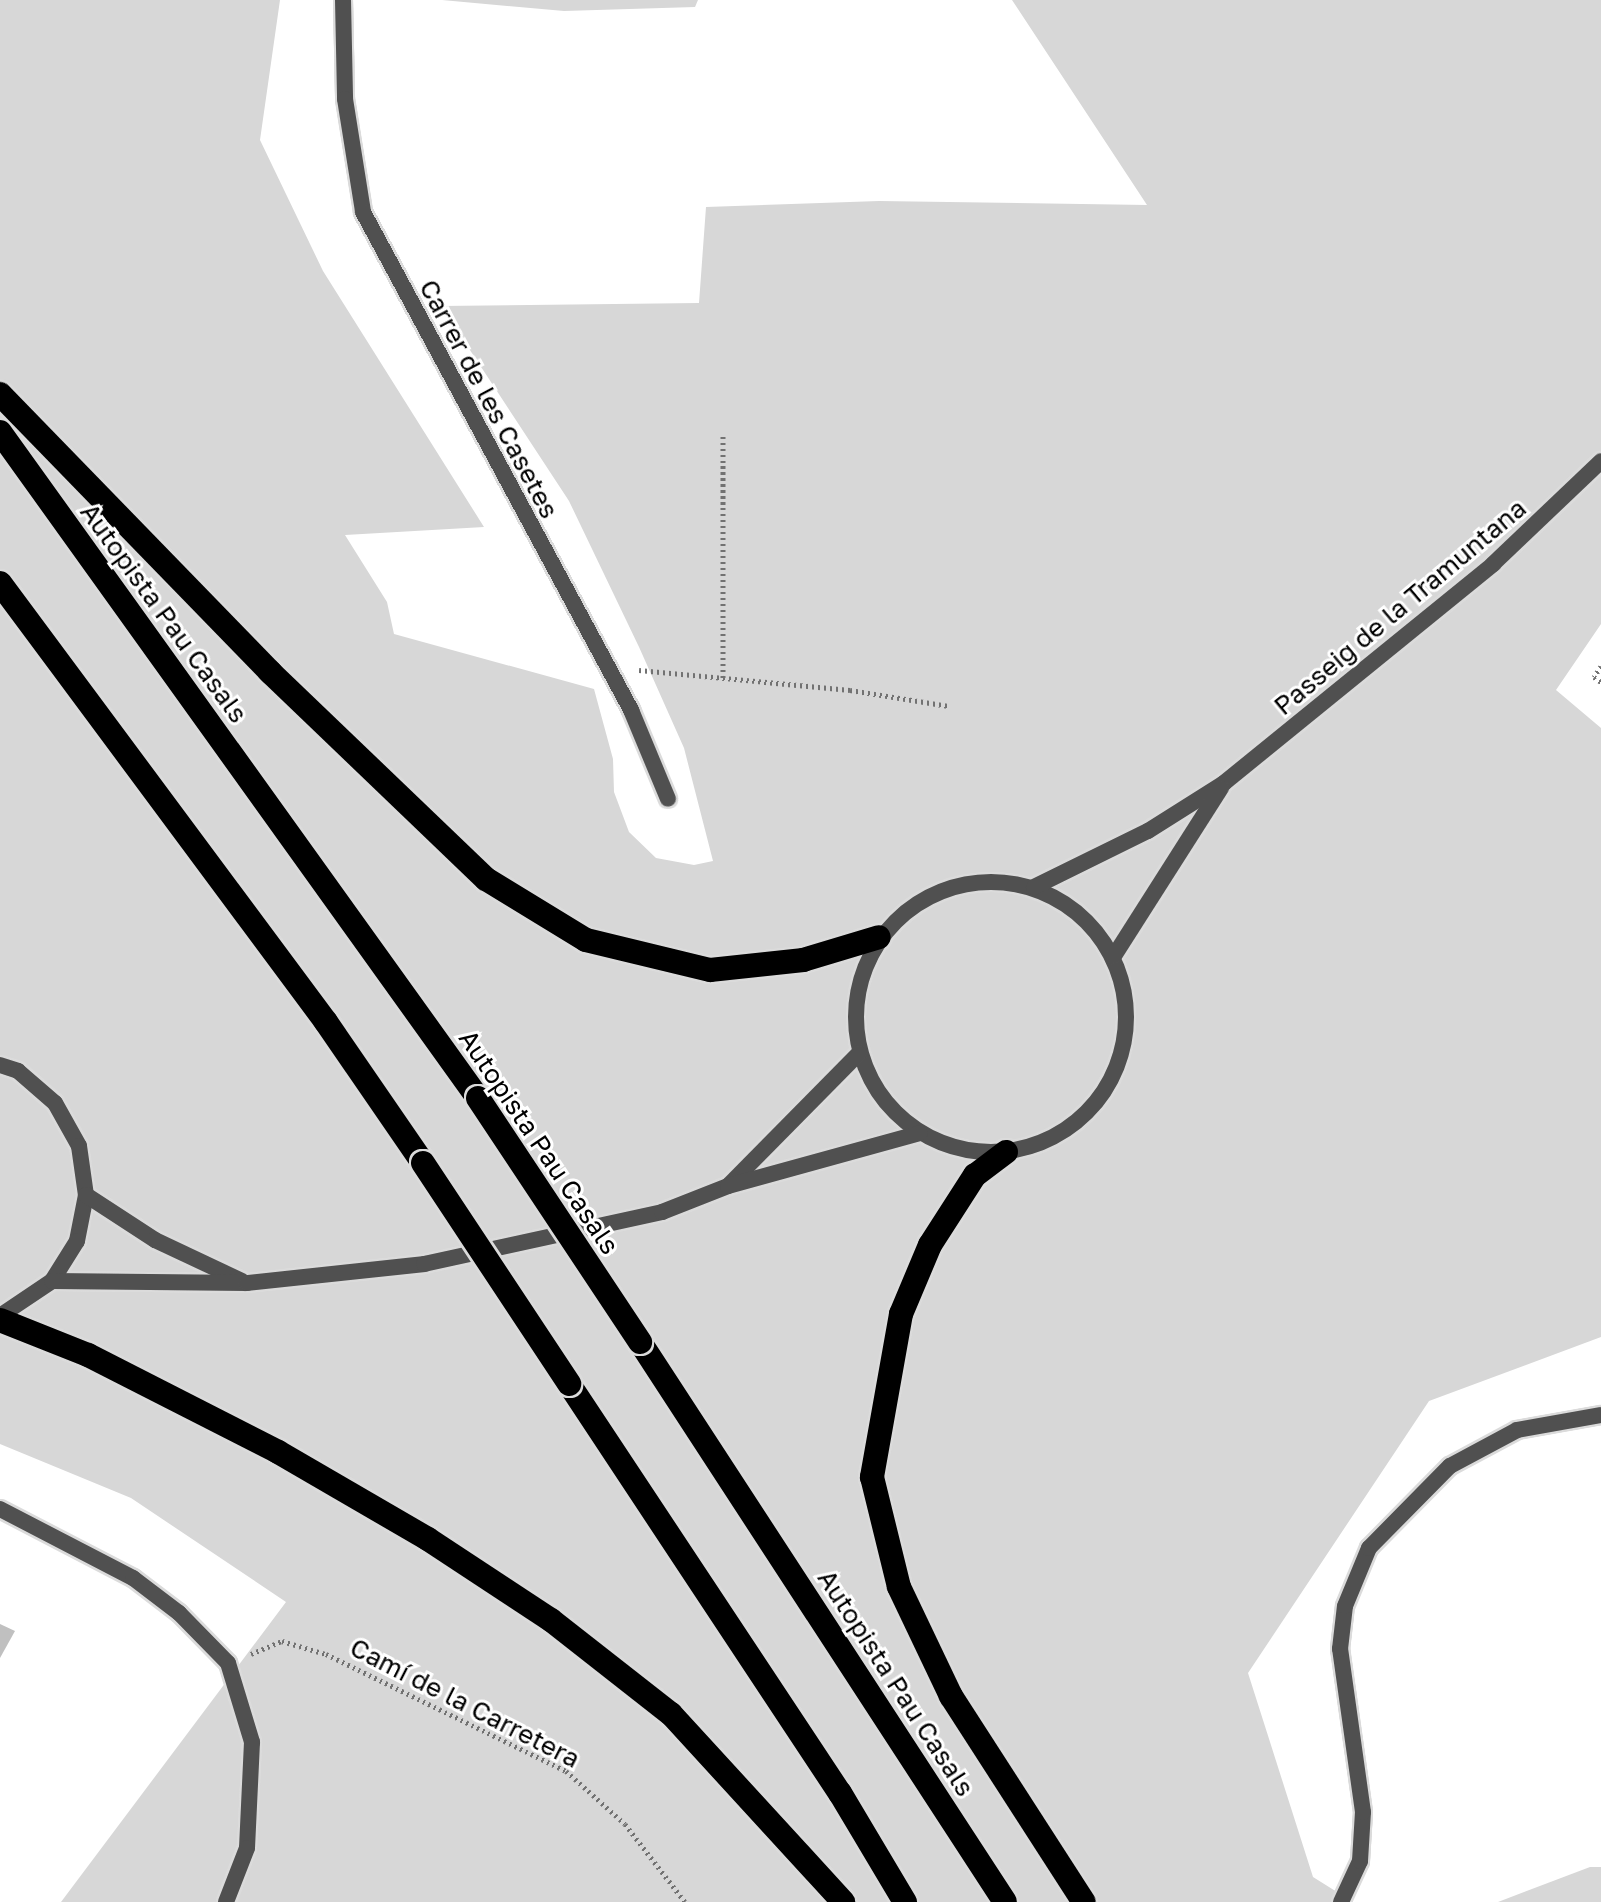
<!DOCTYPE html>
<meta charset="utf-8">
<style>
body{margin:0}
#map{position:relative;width:1601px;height:1902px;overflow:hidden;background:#fff;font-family:"Golos Text",sans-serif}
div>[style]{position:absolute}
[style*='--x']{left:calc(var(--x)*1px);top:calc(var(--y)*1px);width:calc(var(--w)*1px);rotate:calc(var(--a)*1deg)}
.green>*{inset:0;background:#d7d7d7}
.building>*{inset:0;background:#c0c0c0}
.path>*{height:5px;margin-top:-2.5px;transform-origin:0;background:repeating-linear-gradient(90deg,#727272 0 2px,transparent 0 6px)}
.roads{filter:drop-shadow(2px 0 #dbdbdb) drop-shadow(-2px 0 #dbdbdb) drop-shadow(0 2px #dbdbdb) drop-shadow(0 -2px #dbdbdb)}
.minor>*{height:16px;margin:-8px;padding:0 8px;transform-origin:8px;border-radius:8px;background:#505050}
.tertiary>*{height:16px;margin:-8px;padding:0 8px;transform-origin:8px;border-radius:8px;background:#505050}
.tertiary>.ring{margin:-8px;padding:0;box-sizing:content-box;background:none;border:16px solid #505050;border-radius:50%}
.motorway>*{height:24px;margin:-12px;padding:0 12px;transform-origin:12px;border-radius:12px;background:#000}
.bridges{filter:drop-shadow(2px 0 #dbdbdb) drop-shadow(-2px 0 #dbdbdb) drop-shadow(0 2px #dbdbdb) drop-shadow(0 -2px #dbdbdb)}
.motorway-bridge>*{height:24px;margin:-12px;padding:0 12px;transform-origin:12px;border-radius:12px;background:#000}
span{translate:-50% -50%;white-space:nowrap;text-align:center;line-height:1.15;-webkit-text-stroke:6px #fff;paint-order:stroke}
.street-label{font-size:26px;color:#000}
</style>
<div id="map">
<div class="green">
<div style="clip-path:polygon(0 0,280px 0,260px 140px,323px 271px,484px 527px,345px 535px,387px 602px,394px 634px,594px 689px,613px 759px,614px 792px,629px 832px,656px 858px,694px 865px,713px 861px,684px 748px,639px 647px,569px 501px,441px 306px,699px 303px,706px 207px,879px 201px,1147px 205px,1012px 0,1601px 0,1601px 624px,1556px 690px,1601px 728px,1601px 1337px,1429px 1401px,1248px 1673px,1313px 1877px,1353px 1902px,61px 1902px,286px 1602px,131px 1498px,0 1444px)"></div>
<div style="clip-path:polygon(442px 0,698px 0,695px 7px,564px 11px)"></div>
<div style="clip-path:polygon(1590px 1867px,1601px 1867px,1601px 1902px,1498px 1902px)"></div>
</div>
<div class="building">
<div style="clip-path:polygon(0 1624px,15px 1631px,0 1658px)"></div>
</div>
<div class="path">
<div style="--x:723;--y:436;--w:244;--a:90"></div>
<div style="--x:1601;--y:666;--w:13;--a:122"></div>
<div style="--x:1594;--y:677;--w:9;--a:36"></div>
<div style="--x:639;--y:670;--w:212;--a:5.4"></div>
<div style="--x:850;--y:690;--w:100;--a:9.2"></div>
<div style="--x:251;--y:1654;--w:34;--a:-23"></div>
<div style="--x:282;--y:1641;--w:46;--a:16.5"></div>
<div style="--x:326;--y:1654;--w:267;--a:26"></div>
<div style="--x:566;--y:1771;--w:79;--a:41.9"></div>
<div style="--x:625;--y:1824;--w:98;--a:52.4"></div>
</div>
<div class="roads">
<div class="minor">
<div style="--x:343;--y:0;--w:99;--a:88.8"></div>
<div style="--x:345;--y:99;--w:114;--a:80.9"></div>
<div style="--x:363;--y:212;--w:566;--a:61.71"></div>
<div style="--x:631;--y:710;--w:96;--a:67.4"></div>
<div style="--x:1341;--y:1902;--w:45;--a:-65.1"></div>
<div style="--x:1360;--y:1861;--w:49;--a:-86.5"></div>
<div style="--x:1363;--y:1812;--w:165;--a:-98"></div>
<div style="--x:1340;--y:1649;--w:43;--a:-83.4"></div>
<div style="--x:1345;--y:1606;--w:63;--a:-67.5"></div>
<div style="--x:1369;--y:1548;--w:115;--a:-45.4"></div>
<div style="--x:1450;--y:1466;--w:76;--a:-28.2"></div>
<div style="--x:1517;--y:1430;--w:85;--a:-10.1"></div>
</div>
<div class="tertiary">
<div class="ring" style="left:856px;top:882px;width:254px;height:254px"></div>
<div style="--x:1034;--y:887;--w:127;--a:-26.2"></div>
<div style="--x:1148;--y:831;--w:90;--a:-32.3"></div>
<div style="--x:1224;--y:783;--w:347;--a:-39.1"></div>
<div style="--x:1493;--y:564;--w:149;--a:-43.6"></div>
<div style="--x:1114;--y:956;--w:199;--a:-57.5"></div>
<div style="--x:0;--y:1065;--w:19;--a:18"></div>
<div style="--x:18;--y:1071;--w:49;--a:40.9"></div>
<div style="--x:55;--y:1103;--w:49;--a:60.8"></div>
<div style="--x:79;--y:1146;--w:49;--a:81.9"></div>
<div style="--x:86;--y:1195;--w:47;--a:101.1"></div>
<div style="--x:77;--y:1241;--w:47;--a:122"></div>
<div style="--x:52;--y:1281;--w:63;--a:146.1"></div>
<div style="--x:729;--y:1185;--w:185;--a:-45.4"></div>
<div style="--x:86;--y:1195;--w:82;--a:33.1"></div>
<div style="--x:155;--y:1240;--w:96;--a:25.2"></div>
<div style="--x:52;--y:1281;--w:195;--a:0.6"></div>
<div style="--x:247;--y:1283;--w:178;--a:-6.1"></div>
<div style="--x:424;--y:1264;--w:244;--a:-12.3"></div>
<div style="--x:662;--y:1212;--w:71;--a:-21.5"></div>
<div style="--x:728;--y:1186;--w:199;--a:-15.4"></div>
<div style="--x:0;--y:1509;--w:150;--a:27.4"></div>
<div style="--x:133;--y:1578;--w:58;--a:37.3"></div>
<div style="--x:179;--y:1613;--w:70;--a:45.6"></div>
<div style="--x:228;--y:1663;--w:83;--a:73.1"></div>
<div style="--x:252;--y:1742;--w:106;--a:92.7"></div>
<div style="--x:247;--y:1848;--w:58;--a:111.3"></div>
</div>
<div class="motorway">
<div style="--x:0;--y:394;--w:388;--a:45.8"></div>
<div style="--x:270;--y:672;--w:299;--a:43.8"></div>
<div style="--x:486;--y:879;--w:117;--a:31.4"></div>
<div style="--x:586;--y:940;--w:128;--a:13.6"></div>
<div style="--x:710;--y:970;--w:94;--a:-6.1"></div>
<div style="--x:803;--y:960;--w:79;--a:-16.8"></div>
<div style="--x:0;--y:432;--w:820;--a:54.33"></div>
<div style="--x:0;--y:583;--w:547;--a:53.4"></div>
<div style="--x:326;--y:1022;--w:171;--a:55.5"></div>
<div style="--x:1006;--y:1152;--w:39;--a:143"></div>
<div style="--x:975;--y:1175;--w:83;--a:122.7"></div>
<div style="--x:930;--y:1245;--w:75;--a:112.8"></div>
<div style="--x:901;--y:1314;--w:166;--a:100.1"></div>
<div style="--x:872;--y:1477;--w:113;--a:76.2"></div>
<div style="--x:899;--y:1587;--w:121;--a:64.5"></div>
<div style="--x:951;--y:1696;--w:245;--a:57.2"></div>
<div style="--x:0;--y:1320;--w:95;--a:21.7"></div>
<div style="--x:88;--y:1355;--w:213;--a:27"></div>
<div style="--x:278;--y:1452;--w:173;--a:30.1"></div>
<div style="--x:428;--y:1539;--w:147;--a:33.4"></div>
<div style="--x:551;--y:1620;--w:152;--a:38.1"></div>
<div style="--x:671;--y:1714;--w:255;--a:47.5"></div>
<div style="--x:640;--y:1342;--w:668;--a:56.9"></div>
<div style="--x:569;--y:1384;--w:491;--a:56.5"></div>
<div style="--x:840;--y:1793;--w:127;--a:59.2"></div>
</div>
</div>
<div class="bridges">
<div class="motorway-bridge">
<div style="--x:478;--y:1098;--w:293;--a:56.4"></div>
<div style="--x:423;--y:1163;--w:265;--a:56.5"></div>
</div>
</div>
<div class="street-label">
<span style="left:489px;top:399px;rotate:62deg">Carrer de les Casetes</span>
<span style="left:1400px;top:607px;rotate:-40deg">Passeig de la Tramuntana</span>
<span style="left:164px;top:613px;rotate:54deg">Autopista Pau Casals</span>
<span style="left:539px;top:1142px;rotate:56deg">Autopista Pau Casals</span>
<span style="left:896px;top:1683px;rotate:57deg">Autopista Pau Casals</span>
<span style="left:465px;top:1703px;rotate:27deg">Camí de la Carretera</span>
</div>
</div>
